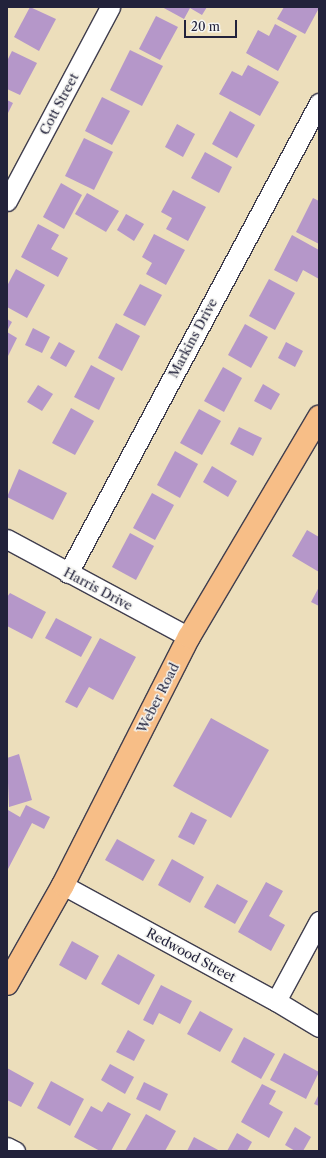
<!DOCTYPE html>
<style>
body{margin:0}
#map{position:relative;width:326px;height:1158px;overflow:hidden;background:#ecdebb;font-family:"Libre Caslon Text",serif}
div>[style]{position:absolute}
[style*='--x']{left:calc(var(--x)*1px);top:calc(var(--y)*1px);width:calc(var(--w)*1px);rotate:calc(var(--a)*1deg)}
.building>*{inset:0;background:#b597c9}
.roads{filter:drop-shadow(1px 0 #403e4e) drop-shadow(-1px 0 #403e4e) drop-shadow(0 1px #403e4e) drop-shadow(0 -1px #403e4e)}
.minor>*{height:19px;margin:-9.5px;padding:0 9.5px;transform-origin:9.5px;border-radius:9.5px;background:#fff}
.major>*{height:22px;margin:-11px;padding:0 11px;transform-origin:11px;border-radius:11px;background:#f7be87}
span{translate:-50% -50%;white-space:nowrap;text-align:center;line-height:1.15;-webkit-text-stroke:3px #f6f6f2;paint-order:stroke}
.street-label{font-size:13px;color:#22223b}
.frame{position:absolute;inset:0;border:8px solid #22223b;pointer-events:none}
.scale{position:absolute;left:184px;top:20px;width:53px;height:18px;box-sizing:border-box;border:2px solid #22223b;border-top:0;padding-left:5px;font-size:12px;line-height:14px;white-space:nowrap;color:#22223b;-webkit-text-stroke:3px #f6f6f2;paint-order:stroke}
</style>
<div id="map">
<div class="building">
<div style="clip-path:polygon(30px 7px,56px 19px,39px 51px,14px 37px)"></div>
<div style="clip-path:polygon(162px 7px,207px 7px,202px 15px,190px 8px,184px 19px)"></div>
<div style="clip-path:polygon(284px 7px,319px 7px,319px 8px,305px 34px,277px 19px)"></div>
<div style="clip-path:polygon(156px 16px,178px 27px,160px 60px,139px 49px)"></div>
<div style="clip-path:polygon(275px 24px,297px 36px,278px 71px,246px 53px,258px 30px,269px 36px)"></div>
<div style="clip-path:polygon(130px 50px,163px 66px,142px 106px,110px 90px)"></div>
<div style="clip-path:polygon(12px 51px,37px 63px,20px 95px,7px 89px,7px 61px)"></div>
<div style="clip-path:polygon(248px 65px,279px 82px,260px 116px,219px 94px,232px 71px,242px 76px)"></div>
<div style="clip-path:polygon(102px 97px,130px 111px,112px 145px,85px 131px)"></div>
<div style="clip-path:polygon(7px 100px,13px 103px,7px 115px)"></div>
<div style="clip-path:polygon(230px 111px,255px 125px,237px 158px,212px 144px)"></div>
<div style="clip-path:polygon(177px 124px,195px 134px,183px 157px,165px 147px)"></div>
<div style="clip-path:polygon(84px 138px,113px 152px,94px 190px,65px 176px)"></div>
<div style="clip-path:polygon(205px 152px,232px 167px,219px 193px,191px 178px)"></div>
<div style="clip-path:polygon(61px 183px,82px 195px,64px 229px,43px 217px)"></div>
<div style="clip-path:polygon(173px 190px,206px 207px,188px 241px,166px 229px,172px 218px,161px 212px)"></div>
<div style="clip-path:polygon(87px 193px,119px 211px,106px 232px,75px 214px)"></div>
<div style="clip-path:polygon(313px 198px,319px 201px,319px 244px,296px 232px)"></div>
<div style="clip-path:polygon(126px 214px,144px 224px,134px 241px,117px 230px)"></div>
<div style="clip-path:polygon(38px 224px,59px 235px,51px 249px,68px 258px,58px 277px,21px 257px)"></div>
<div style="clip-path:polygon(154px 234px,185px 250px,166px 285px,146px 274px,152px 263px,142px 257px)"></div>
<div style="clip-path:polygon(292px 235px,319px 250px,319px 279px,303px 270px,297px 282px,274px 270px)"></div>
<div style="clip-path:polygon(16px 269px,45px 285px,27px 318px,7px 307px,7px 286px)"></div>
<div style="clip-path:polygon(269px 279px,295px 293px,275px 330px,249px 316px)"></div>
<div style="clip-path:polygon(140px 284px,162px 295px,145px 326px,123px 315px)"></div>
<div style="clip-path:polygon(7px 319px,12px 322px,7px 331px)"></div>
<div style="clip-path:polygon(116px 323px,140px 336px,122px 371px,98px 358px)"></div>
<div style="clip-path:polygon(245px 324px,268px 337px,251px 368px,228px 355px)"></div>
<div style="clip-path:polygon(33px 328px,50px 337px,42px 353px,25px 345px)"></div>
<div style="clip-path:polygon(7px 332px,17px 338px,7px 358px)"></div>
<div style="clip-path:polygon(59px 342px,75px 351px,66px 367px,50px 358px)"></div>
<div style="clip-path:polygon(286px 342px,303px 351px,295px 367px,278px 358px)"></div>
<div style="clip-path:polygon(91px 365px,115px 378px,99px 410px,74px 397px)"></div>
<div style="clip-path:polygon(223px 367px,242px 378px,224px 412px,204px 401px)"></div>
<div style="clip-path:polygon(263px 384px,280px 394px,271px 410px,254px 401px)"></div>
<div style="clip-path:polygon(38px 385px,53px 394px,42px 411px,27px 402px)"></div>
<div style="clip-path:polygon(71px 408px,94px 421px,75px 455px,52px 443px)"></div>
<div style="clip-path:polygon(199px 409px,221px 421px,202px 455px,180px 443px)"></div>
<div style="clip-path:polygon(239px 427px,262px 438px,253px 456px,230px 444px)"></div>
<div style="clip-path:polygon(175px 451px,198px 464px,180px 498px,157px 485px)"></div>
<div style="clip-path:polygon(212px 466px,237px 481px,228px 497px,203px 482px)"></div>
<div style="clip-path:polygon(19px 469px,67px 493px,53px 520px,7px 497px)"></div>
<div style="clip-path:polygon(152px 493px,174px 505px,155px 540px,133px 528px)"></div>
<div style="clip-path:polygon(307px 530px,319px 537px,319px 572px,292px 556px)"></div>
<div style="clip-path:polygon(130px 533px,154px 546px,136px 580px,112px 567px)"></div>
<div style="clip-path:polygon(319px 587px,319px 606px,311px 602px)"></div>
<div style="clip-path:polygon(10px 593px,46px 612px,32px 639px,7px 626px,7px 597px)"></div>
<div style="clip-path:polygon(56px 618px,92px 637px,81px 657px,45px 638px)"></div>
<div style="clip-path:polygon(100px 638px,136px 657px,113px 700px,89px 687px,77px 708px,65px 702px)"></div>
<div style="clip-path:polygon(211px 718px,269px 750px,231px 818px,173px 786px)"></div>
<div style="clip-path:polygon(19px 754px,32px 800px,9px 807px,7px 758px)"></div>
<div style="clip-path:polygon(26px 805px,50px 817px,44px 829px,32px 823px,7px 871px,7px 813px,8px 810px,20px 817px)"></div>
<div style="clip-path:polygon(191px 812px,207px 820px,194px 845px,178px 837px)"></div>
<div style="clip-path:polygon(117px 839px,155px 860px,143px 881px,105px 860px)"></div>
<div style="clip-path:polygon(172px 859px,204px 877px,190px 903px,158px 885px)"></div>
<div style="clip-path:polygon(266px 882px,283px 891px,269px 916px,285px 925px,271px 951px,238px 932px)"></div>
<div style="clip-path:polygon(217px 884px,248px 901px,235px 924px,204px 907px)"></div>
<div style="clip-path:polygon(72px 941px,99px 956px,86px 980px,59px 965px)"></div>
<div style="clip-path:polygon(118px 954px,155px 975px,139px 1005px,101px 984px)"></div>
<div style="clip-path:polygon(161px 985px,192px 1001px,180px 1024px,159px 1013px,153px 1025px,143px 1020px)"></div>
<div style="clip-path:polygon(200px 1011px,233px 1029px,220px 1052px,187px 1034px)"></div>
<div style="clip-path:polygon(128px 1030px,145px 1040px,134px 1061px,116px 1052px)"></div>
<div style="clip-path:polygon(244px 1037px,275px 1054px,261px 1079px,231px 1062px)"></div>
<div style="clip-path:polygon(284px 1053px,319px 1072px,306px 1099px,270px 1080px)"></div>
<div style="clip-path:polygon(110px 1064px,134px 1077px,125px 1094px,101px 1080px)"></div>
<div style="clip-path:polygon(7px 1068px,34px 1083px,21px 1107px,7px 1100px)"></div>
<div style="clip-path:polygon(51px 1081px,84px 1099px,70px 1126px,37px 1108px)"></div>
<div style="clip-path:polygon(144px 1082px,168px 1094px,160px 1111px,136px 1099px)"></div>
<div style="clip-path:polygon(262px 1084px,276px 1091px,269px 1104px,283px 1112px,269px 1138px,241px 1122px)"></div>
<div style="clip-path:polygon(319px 1094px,319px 1106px,314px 1104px)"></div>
<div style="clip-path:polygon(108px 1102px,131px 1114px,111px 1151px,100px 1151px,74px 1137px,91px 1106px,102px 1112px)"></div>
<div style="clip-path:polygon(146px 1114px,176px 1131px,165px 1151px,125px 1151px)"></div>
<div style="clip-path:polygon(295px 1127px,311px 1137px,303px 1151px,295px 1151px,285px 1145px)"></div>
<div style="clip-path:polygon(237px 1133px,252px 1142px,247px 1151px,227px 1151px)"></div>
<div style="clip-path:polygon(194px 1137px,220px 1151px,187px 1151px)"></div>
</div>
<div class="roads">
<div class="minor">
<div style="--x:7;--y:201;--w:220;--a:-62"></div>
<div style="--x:7;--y:539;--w:207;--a:28.3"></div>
<div style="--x:68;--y:573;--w:533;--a:-61.9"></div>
<div style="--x:63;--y:885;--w:243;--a:28.6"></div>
<div style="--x:276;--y:1001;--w:50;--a:31.2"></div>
<div style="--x:276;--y:1001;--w:91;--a:-61.7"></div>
<div style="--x:7;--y:1147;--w:9;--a:27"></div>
</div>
<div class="major">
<div style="--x:7;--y:984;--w:114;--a:-60.5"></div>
<div style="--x:63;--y:885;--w:278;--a:-63.1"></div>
<div style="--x:189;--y:637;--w:256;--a:-59.4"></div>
</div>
</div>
<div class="street-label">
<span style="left:59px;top:104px;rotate:-62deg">Cott Street</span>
<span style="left:193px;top:338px;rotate:-62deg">Markins Drive</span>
<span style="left:98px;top:589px;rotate:28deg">Harris Drive</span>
<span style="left:158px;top:698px;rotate:-63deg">Weber Road</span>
<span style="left:191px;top:955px;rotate:28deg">Redwood Street</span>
</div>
<div class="frame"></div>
<div class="scale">20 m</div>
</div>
